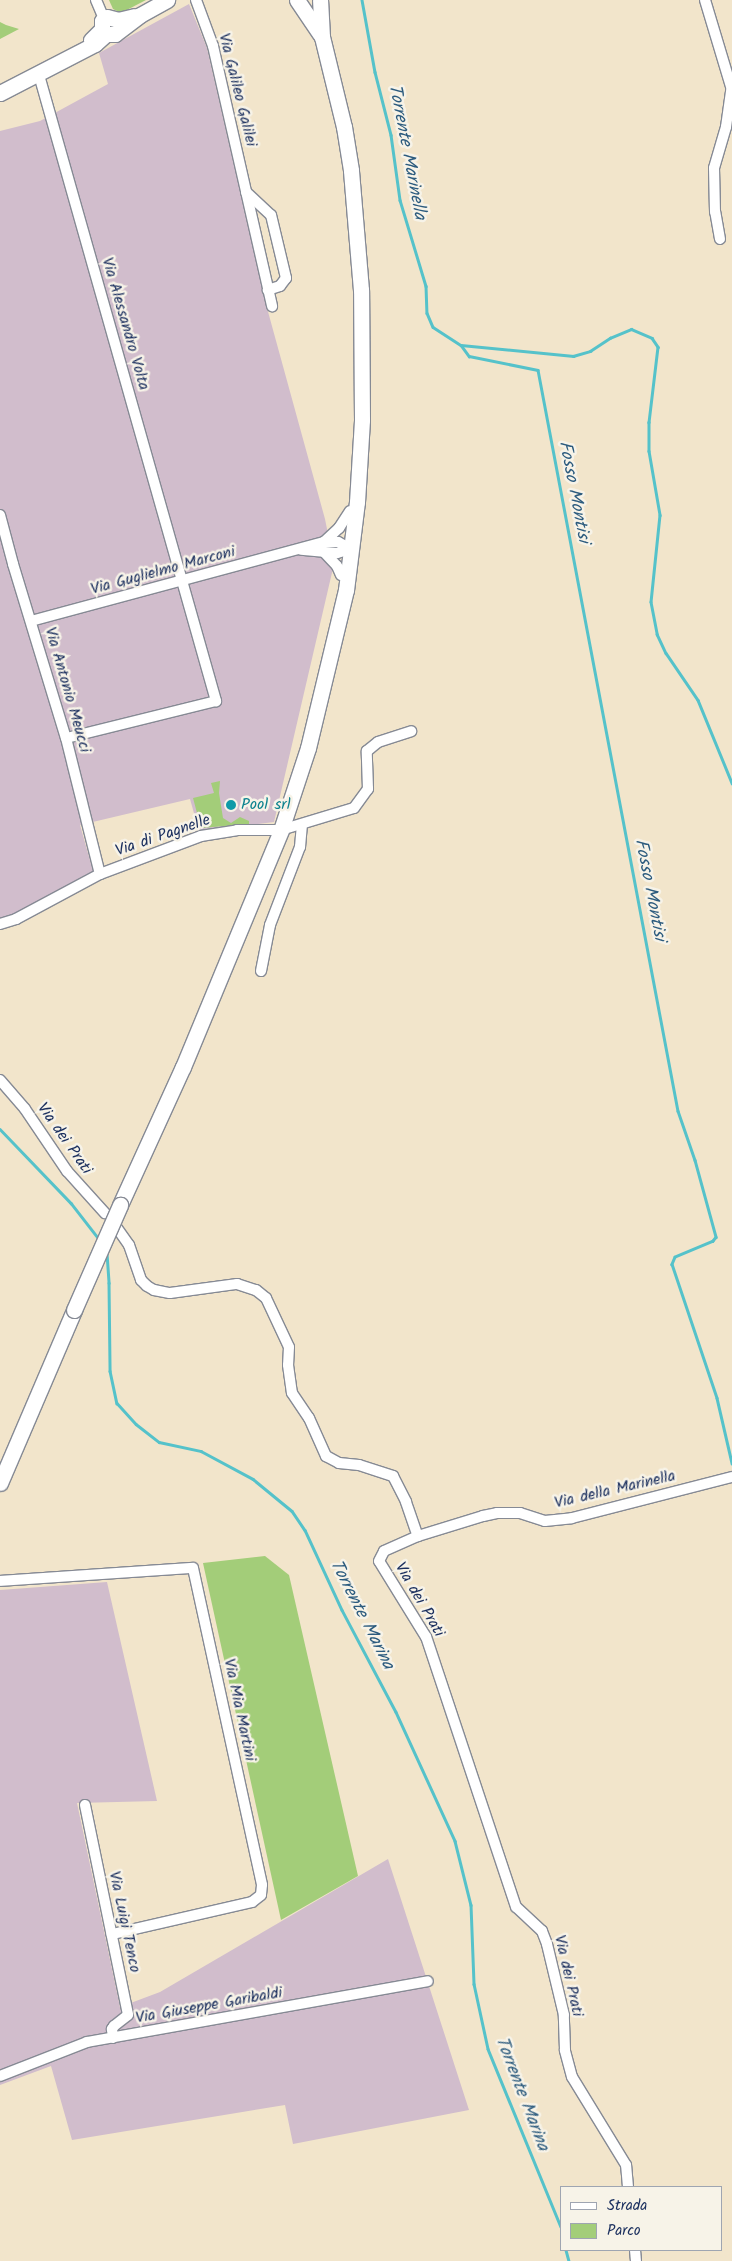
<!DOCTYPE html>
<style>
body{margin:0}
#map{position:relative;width:732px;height:2261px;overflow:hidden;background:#f2e5cb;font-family:Kalam,sans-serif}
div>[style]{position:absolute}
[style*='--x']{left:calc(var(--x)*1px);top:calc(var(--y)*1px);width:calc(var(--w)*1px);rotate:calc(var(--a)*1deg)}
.industrial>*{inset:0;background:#d1bdcc}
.green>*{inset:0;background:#a3cd79}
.stream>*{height:2.5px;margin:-1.25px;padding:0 1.25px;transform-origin:1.25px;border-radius:1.25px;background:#55c2ca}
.roads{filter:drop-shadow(1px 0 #868a94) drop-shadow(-1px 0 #868a94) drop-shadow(0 1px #868a94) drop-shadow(0 -1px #868a94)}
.street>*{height:10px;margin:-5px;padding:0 5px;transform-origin:5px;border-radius:5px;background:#fff}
.secondary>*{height:15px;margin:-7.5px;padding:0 7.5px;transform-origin:7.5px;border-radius:7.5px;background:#fff}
.bridges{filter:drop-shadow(1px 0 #868a94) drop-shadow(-1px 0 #868a94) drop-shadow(0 1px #868a94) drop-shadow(0 -1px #868a94)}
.secondary-bridge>*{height:15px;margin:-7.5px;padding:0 7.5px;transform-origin:7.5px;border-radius:7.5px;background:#fff}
.dots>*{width:14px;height:14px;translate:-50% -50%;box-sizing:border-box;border:2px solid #f7f3e8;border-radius:50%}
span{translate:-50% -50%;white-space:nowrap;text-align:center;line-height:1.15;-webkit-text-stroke:5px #f7f3e8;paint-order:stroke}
.street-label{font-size:16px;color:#1b2f5e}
.culture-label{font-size:16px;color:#0d838f}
.left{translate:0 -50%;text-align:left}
.water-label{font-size:18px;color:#2c5b7e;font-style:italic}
.legend{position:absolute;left:560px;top:2186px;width:162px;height:65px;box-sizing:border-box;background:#f7f3e8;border:1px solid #9fa5b1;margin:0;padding:6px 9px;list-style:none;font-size:15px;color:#1b2f5e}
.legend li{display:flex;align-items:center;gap:10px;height:25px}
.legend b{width:25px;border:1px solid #9fa5b1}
</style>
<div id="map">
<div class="industrial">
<div style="clip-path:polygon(189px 4px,207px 48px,267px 308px,325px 519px,334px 564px,274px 822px,199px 831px,190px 799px,80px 825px,93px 871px,9px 917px,0 920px,0 131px,40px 121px,108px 84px,99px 53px)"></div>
<div style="clip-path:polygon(107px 1582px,157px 1801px,77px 1803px,120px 2007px,160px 1992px,388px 1859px,469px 2110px,293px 2144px,285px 2105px,72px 2140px,51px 2066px,0 2085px,0 1590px)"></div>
</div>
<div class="green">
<div style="clip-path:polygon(109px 0,146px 0,121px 13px,113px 9px)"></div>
<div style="clip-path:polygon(0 22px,6px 25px,19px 29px,0 39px)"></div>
<div style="clip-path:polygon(220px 781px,219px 793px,223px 818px,231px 823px,240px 817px,249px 821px,249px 824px,201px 828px,193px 798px,214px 793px,211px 783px)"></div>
<div style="clip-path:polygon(265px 1556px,289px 1575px,358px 1876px,281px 1920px,203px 1563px)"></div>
</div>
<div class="stream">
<div style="--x:362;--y:0;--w:73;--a:79.8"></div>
<div style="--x:375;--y:72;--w:65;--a:75.7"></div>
<div style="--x:391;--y:135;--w:66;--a:82.1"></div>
<div style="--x:400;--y:200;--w:90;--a:73.2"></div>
<div style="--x:426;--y:286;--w:27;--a:88"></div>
<div style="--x:427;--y:313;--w:15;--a:67"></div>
<div style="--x:433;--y:327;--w:33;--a:33"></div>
<div style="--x:461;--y:345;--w:113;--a:5.6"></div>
<div style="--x:573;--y:356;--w:18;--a:-16"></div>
<div style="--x:590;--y:351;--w:24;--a:-33"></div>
<div style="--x:610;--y:338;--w:23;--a:-23"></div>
<div style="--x:631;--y:329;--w:23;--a:23"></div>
<div style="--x:652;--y:338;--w:11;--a:56"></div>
<div style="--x:658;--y:347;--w:76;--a:96.8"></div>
<div style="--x:649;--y:422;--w:29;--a:90"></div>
<div style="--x:649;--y:451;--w:65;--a:80.2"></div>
<div style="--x:660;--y:515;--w:87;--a:95.9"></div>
<div style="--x:651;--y:602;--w:33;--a:79"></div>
<div style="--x:657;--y:634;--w:21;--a:65"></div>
<div style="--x:666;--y:653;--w:57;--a:55.8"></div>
<div style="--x:698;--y:700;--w:90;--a:67.7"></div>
<div style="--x:461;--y:345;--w:14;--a:54"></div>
<div style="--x:469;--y:356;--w:70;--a:11.5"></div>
<div style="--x:538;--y:370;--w:754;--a:79.3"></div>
<div style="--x:678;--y:1111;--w:52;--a:70.9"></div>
<div style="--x:695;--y:1160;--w:80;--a:74.7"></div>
<div style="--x:716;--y:1237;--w:5;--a:127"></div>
<div style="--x:713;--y:1241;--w:41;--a:157.2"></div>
<div style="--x:675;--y:1257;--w:8;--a:113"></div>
<div style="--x:672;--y:1264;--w:141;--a:71.4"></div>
<div style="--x:717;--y:1398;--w:67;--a:77"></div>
<div style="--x:0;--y:1129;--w:103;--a:46.2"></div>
<div style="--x:71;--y:1203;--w:46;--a:52.1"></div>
<div style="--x:107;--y:1253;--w:30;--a:86"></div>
<div style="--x:109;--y:1283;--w:88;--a:89.3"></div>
<div style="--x:110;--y:1371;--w:33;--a:78"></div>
<div style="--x:117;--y:1403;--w:28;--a:48"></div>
<div style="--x:136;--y:1424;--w:29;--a:38"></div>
<div style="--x:159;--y:1442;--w:43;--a:12.1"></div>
<div style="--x:201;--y:1451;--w:59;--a:28.3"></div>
<div style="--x:253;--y:1479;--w:50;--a:39.4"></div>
<div style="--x:292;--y:1511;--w:23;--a:56"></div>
<div style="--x:305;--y:1530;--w:88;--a:65.2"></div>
<div style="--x:342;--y:1610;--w:115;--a:62.1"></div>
<div style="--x:396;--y:1712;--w:142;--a:65.4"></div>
<div style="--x:455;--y:1841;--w:66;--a:76"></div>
<div style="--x:471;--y:1905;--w:79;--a:87.8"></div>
<div style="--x:474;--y:1984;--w:66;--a:77.8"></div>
<div style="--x:488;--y:2049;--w:192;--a:67.7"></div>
<div style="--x:566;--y:2250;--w:11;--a:75"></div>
</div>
<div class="roads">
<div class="street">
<div style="--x:96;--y:0;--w:21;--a:67"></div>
<div style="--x:196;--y:0;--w:49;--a:69.7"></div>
<div style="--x:213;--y:46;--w:267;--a:77.2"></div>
<div style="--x:705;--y:0;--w:94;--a:73.3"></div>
<div style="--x:39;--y:75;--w:651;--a:74.21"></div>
<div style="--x:216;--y:701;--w:154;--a:166.1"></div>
<div style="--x:246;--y:192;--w:34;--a:43"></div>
<div style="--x:271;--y:215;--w:65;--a:76.6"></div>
<div style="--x:286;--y:278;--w:10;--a:127"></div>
<div style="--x:280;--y:286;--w:13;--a:162"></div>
<div style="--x:720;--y:239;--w:27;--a:-100"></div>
<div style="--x:715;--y:212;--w:44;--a:-91.3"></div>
<div style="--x:714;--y:168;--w:43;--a:-73.7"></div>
<div style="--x:726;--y:127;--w:37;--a:-82"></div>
<div style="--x:0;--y:515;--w:51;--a:75.1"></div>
<div style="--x:13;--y:564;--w:182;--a:73.1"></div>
<div style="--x:66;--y:738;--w:140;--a:76"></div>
<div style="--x:324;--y:542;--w:21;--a:-43"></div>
<div style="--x:339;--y:528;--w:20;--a:-57"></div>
<div style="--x:324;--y:552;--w:19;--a:47"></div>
<div style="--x:337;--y:566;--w:10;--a:66"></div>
<div style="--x:31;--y:621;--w:303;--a:-15.1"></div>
<div style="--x:324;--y:542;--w:14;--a:0"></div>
<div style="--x:338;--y:542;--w:15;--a:28"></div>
<div style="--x:351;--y:549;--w:15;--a:164"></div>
<div style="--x:337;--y:553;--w:36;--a:-175"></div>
<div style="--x:0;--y:924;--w:17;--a:-17"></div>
<div style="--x:16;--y:919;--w:95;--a:-28.2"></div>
<div style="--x:100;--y:874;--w:108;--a:-20.6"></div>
<div style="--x:201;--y:836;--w:36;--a:-9"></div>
<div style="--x:237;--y:830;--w:44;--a:0"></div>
<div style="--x:281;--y:830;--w:76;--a:-16.8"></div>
<div style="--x:354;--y:808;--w:24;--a:-54"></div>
<div style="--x:368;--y:789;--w:38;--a:-92"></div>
<div style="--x:367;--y:751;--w:14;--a:-39"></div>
<div style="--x:378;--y:742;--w:35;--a:-18"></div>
<div style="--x:261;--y:971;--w:47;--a:-78.9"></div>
<div style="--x:270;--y:925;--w:84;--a:-69"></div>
<div style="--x:300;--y:847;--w:21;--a:-85"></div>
<div style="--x:0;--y:1080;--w:38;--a:49"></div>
<div style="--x:25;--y:1109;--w:75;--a:55.9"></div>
<div style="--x:67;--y:1171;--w:57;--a:47.9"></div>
<div style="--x:117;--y:1228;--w:21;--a:55"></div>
<div style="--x:129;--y:1245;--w:37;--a:71"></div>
<div style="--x:141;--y:1280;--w:8;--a:45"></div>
<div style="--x:147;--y:1286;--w:8;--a:30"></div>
<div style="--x:154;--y:1290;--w:16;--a:11"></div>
<div style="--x:170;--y:1293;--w:68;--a:-7.7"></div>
<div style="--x:237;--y:1284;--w:20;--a:18"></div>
<div style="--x:256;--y:1290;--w:13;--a:39"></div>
<div style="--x:266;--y:1298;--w:54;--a:64.9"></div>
<div style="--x:289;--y:1347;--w:18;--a:93"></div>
<div style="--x:288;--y:1365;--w:28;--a:82"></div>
<div style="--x:292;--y:1393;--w:30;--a:56"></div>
<div style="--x:309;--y:1418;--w:42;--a:65.9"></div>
<div style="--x:326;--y:1456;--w:15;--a:28"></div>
<div style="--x:339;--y:1463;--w:20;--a:6"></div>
<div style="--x:359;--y:1465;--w:36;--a:18"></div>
<div style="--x:393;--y:1476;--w:29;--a:63"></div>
<div style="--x:406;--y:1502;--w:36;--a:71"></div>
<div style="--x:0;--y:1581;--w:193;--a:-3.9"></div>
<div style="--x:193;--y:1568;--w:324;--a:77.7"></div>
<div style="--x:262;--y:1885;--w:10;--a:96"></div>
<div style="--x:261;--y:1895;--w:11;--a:142"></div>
<div style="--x:252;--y:1902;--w:144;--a:167.1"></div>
<div style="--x:85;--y:1805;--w:214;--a:78.4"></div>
<div style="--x:128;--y:2015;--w:18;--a:142"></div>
<div style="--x:114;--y:2026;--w:4;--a:124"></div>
<div style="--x:112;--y:2029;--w:9;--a:84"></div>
<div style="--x:0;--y:2076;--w:93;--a:-21.3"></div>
<div style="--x:87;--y:2042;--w:346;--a:-10.1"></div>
<div style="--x:628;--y:2187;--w:22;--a:-95"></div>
<div style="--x:626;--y:2165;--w:103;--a:-121.5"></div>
<div style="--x:572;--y:2077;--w:28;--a:-105"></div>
<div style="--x:565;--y:2050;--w:35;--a:-92"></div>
<div style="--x:564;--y:2015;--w:73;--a:-103.5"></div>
<div style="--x:547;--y:1944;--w:14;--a:-111"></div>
<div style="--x:542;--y:1931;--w:35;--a:-137"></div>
<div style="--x:516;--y:1907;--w:285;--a:-108.4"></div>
<div style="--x:426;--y:1637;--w:89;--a:-121.7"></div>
<div style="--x:379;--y:1561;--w:11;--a:-63"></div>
<div style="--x:384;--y:1551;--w:37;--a:-24"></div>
<div style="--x:418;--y:1536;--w:68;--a:-17.1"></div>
<div style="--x:483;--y:1516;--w:14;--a:-12"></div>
<div style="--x:497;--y:1513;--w:23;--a:0"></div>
<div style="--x:520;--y:1513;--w:26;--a:18"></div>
<div style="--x:545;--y:1521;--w:27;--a:-6"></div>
<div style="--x:572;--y:1518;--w:165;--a:-14.4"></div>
<div style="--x:635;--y:2250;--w:11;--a:85"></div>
</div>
<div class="secondary">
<div style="--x:297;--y:0;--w:41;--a:55.9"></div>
<div style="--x:91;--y:40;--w:16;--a:-45"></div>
<div style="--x:102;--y:29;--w:8;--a:-90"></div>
<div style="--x:102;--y:21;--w:6;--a:-39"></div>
<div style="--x:107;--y:17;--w:11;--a:15"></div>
<div style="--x:118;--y:20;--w:17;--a:-13"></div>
<div style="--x:0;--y:93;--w:107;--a:-27.3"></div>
<div style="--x:95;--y:44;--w:15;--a:-42"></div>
<div style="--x:106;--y:34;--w:9;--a:0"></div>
<div style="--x:115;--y:34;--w:31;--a:-37"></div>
<div style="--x:140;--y:15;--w:31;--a:-29"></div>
<div style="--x:120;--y:1205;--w:152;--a:-65.5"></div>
<div style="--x:183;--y:1067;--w:256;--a:-67.5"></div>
<div style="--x:281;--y:830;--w:86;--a:-71.8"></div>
<div style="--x:308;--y:748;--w:163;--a:-76.5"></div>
<div style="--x:346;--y:590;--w:89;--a:-82.9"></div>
<div style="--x:357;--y:502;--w:82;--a:-86.5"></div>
<div style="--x:362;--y:420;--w:130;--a:-90.4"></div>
<div style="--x:361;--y:290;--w:120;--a:-94.8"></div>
<div style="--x:351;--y:170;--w:44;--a:-99.2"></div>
<div style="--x:344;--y:127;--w:93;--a:-103.7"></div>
<div style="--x:322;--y:37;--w:37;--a:-93"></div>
<div style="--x:0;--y:1483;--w:188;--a:-66.8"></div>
</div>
</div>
<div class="bridges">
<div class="secondary-bridge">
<div style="--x:74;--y:1310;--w:115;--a:-66.3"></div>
</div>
</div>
<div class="dots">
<div style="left:231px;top:805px;background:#0f9aa8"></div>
</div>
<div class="street-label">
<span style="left:237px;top:90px;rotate:76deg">Via Galileo Galilei</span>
<span style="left:125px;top:324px;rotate:74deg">Via Alessandro Volta</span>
<span style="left:163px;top:571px;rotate:-15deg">Via Guglielmo Marconi</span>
<span style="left:67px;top:690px;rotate:74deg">Via Antonio Meucci</span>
<span style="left:163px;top:836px;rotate:-19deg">Via di Pagnelle</span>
<span style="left:64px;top:1139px;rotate:55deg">Via dei Prati</span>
<span style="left:615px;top:1490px;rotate:-13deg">Via della Marinella</span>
<span style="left:419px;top:1600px;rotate:60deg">Via dei Prati</span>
<span style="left:239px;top:1710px;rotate:78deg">Via Mia Martini</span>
<span style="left:124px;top:1922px;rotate:78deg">Via Luigi Tenco</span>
<span style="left:568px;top:1976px;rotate:77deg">Via dei Prati</span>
<span style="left:209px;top:2006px;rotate:-10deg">Via Giuseppe Garibaldi</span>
</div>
<div class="culture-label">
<span class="left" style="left:241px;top:805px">Pool srl</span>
</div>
<div class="water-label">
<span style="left:406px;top:152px;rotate:79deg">Torrente Marinella</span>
<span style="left:573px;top:492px;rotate:79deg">Fosso Montisi</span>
<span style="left:649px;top:890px;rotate:79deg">Fosso Montisi</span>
<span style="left:361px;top:1615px;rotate:63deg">Torrente Marina</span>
<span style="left:521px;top:2094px;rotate:69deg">Torrente Marina</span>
</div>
<ul class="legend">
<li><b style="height:6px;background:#fff"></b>Strada</li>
<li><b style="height:14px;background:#a3cd79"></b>Parco</li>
</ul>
</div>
